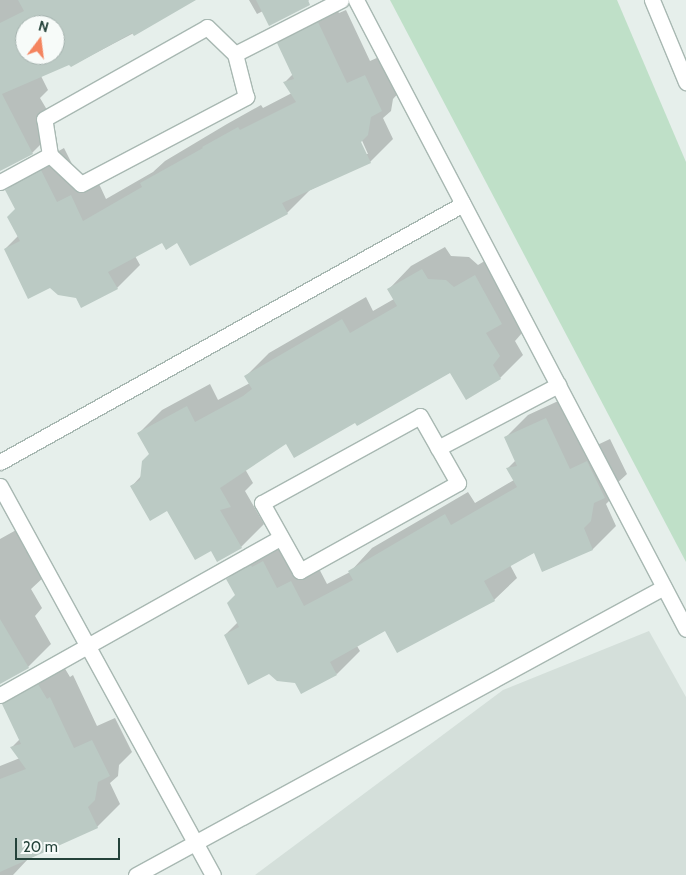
<!DOCTYPE html>
<style>
body{margin:0}
#map{position:relative;width:686px;height:875px;overflow:hidden;background:#e6efeb;font-family:Cabin,sans-serif}
div>[style]{position:absolute}
[style*='--x']{left:calc(var(--x)*1px);top:calc(var(--y)*1px);width:calc(var(--w)*1px);rotate:calc(var(--a)*1deg)}
.built>*{inset:0;background:#d4dfda}
.green>*{inset:0;background:#bfe0c8}
.shadow>*{inset:0;background:#0003}
.building>*{inset:0;background:#bbcac4}
.roads{filter:drop-shadow(1px 0 #a8b8b2) drop-shadow(-1px 0 #a8b8b2) drop-shadow(0 1px #a8b8b2) drop-shadow(0 -1px #a8b8b2)}
.minor>*{height:15px;margin:-7.5px;padding:0 7.5px;transform-origin:7.5px;border-radius:7.5px;background:#fff}
span{translate:-50% -50%;white-space:nowrap;text-align:center;line-height:1.15;-webkit-text-stroke:4px #f7fbf9;paint-order:stroke}
.north{position:absolute;left:15px;top:15px;width:50px;height:50px;box-sizing:border-box;background:#f7fbf9;border:1px solid #a3b1ad;border-radius:50%;rotate:15deg;font-size:14px;font-weight:700;line-height:20px;text-align:center;color:#24423a}
.north::after{content:'';display:block;margin:auto;width:18px;height:22px;background:#f4845f;clip-path:polygon(50% 0,100% 100%,50% 72%,0 100%)}
.scale{position:absolute;left:15px;top:838px;width:105px;height:22px;box-sizing:border-box;border:2px solid #24423a;border-top:0;padding-left:6px;font-size:15px;line-height:18px;white-space:nowrap;color:#24423a;-webkit-text-stroke:4px #f7fbf9;paint-order:stroke}
</style>
<div id="map">
<div class="built">
<div style="clip-path:polygon(649px 631px,686px 697px,686px 875px,255px 875px,503px 690px)"></div>
</div>
<div class="green">
<div style="clip-path:polygon(390px 0,617px 0,686px 162px,686px 562px)"></div>
</div>
<div class="shadow">
<div style="clip-path:polygon(evenodd,0 0,183px 0,168px 15px,71px 66px,70px 63px,41px 76px,48px 90px,40px 98px,53px 120px,51px 122px,55px 130px,32px 153px,0 170px,0 0,25px 25px,55px 25px,55px 55px,25px 55px,25px 25px)"></div>
<div style="clip-path:polygon(249px 0,309px 0,300px 9px,263px 11px,257px 14px)"></div>
<div style="clip-path:polygon(evenodd,333px 4px,339px 13px,346px 10px,370px 61px,388px 53px,404px 87px,393px 99px,391px 111px,383px 118px,393px 139px,370px 162px,310px 190px,287px 213px,178px 242px,162px 242px,135px 256px,140px 265px,117px 288px,5px 249px,18px 236px,16px 209px,7px 190px,30px 167px,64px 148px,80px 180px,94px 173px,106px 199px,153px 172px,165px 161px,227px 124px,261px 105px,263px 108px,292px 93px,285px 82px,293px 74px,278px 43px,301px 20px,333px 4px,360px 136px,368px 154px,365px 154px,357px 137px,360px 136px)"></div>
<div style="clip-path:polygon(445px 247px,451px 256px,469px 257px,478px 265px,498px 253px,524px 300px,511px 313px,522px 333px,515px 341px,523px 355px,500px 378px,451px 372px,355px 421px,286px 442px,245px 469px,253px 483px,245px 491px,264px 524px,241px 547px,211px 550px,168px 509px,132px 486px,142px 475px,150px 454px,139px 433px,162px 410px,210px 384px,218px 400px,250px 383px,246px 376px,269px 353px,366px 297px,373px 311px,394px 299px,389px 289px,411px 266px)"></div>
<div style="clip-path:polygon(569px 396px,593px 447px,610px 439px,627px 474px,615px 485px,614px 496px,606px 504px,616px 526px,593px 549px,543px 571px,535px 552px,510px 565px,517px 578px,494px 600px,385px 629px,357px 646px,360px 651px,337px 674px,225px 635px,238px 622px,236px 595px,228px 579px,250px 556px,286px 539px,300px 566px,314px 559px,327px 584px,350px 572px,372px 548px,468px 492px,475px 503px,514px 480px,508px 468px,516px 460px,505px 438px,528px 415px)"></div>
<div style="clip-path:polygon(18px 529px,45px 576px,31px 589px,42px 608px,35px 616px,51px 644px,28px 667px,0 683px,0 539px)"></div>
<div style="clip-path:polygon(61px 662px,70px 677px,73px 675px,97px 726px,115px 718px,132px 752px,119px 765px,118px 776px,110px 783px,120px 804px,97px 827px,28px 859px,13px 875px,0 875px,0 766px,20px 758px,12px 747px,20px 739px,3px 704px,26px 681px)"></div>
</div>
<div class="building">
<div style="clip-path:polygon(evenodd,18px 0,196px 0,134px 36px,132px 33px,71px 67px,69px 65px,2px 94px,33px 154px,0 171px,0 23px,24px 11px,18px 0,25px 25px,55px 25px,55px 55px,25px 55px,25px 25px)"></div>
<div style="clip-path:polygon(256px 0,308px 0,310px 5px,269px 26px)"></div>
<div style="clip-path:polygon(318px 22px,347px 83px,365px 75px,382px 111px,371px 117px,368px 135px,361px 142px,371px 163px,282px 203px,288px 214px,190px 266px,177px 243px,166px 250px,162px 243px,108px 272px,118px 289px,81px 308px,76px 298px,58px 295px,50px 288px,28px 299px,4px 249px,20px 241px,7px 217px,15px 209px,5px 190px,41px 170px,57px 202px,71px 195px,83px 221px,142px 187px,140px 183px,203px 148px,202px 147px,238px 127px,240px 130px,296px 102px,283px 82px,294px 79px,277px 43px)"></div>
<div style="clip-path:polygon(422px 269px,428px 279px,446px 280px,454px 287px,475px 275px,502px 324px,486px 333px,500px 356px,493px 365px,501px 379px,466px 400px,450px 373px,357px 426px,355px 423px,294px 458px,286px 444px,220px 488px,231px 507px,220px 510px,242px 548px,217px 562px,211px 551px,195px 560px,167px 511px,150px 521px,130px 486px,140px 480px,142px 461px,149px 454px,137px 433px,187px 406px,195px 422px,243px 396px,252px 389px,244px 376px,342px 319px,350px 333px,397px 306px,387px 289px)"></div>
<div style="clip-path:polygon(546px 418px,570px 469px,587px 461px,605px 498px,594px 503px,591px 521px,584px 528px,593px 550px,542px 572px,534px 553px,484px 581px,495px 601px,397px 653px,385px 631px,330px 662px,337px 675px,301px 694px,295px 683px,277px 681px,269px 674px,248px 685px,224px 635px,239px 627px,227px 603px,235px 595px,226px 579px,251px 565px,252px 567px,263px 561px,277px 588px,291px 581px,304px 606px,353px 580px,348px 571px,445px 514px,451px 525px,517px 487px,506px 468px,517px 466px,504px 437px)"></div>
<div style="clip-path:polygon(0 619px,29px 668px,0 684px)"></div>
<div style="clip-path:polygon(38px 684px,47px 699px,50px 697px,74px 748px,92px 740px,110px 776px,98px 782px,95px 800px,88px 807px,98px 828px,0 872px,0 779px,26px 769px,10px 747px,21px 744px,2px 704px)"></div>
</div>
<div class="roads">
<div class="minor">
<div style="--x:356;--y:0;--w:710;--a:62.32"></div>
<div style="--x:652;--y:0;--w:89;--a:67.5"></div>
<div style="--x:50;--y:155;--w:42;--a:43.1"></div>
<div style="--x:81;--y:184;--w:187;--a:-27.8"></div>
<div style="--x:246;--y:97;--w:44;--a:-104.3"></div>
<div style="--x:0;--y:182;--w:57;--a:-28.4"></div>
<div style="--x:50;--y:155;--w:36;--a:-99"></div>
<div style="--x:44;--y:119;--w:187;--a:-29.4"></div>
<div style="--x:207;--y:27;--w:39;--a:44"></div>
<div style="--x:235;--y:54;--w:119;--a:-27"></div>
<div style="--x:420;--y:416;--w:77;--a:60.4"></div>
<div style="--x:458;--y:483;--w:181;--a:150.9"></div>
<div style="--x:300;--y:571;--w:78;--a:-119.2"></div>
<div style="--x:262;--y:503;--w:180;--a:-28.8"></div>
<div style="--x:438;--y:448;--w:136;--a:-27.7"></div>
<div style="--x:0;--y:462;--w:530;--a:-29.13"></div>
<div style="--x:0;--y:486;--w:443;--a:61.3"></div>
<div style="--x:0;--y:695;--w:322;--a:-29.3"></div>
<div style="--x:136;--y:875;--w:601;--a:-28.61"></div>
</div>
</div>
<div class="north">N</div>
<div class="scale">20 m</div>
</div>
